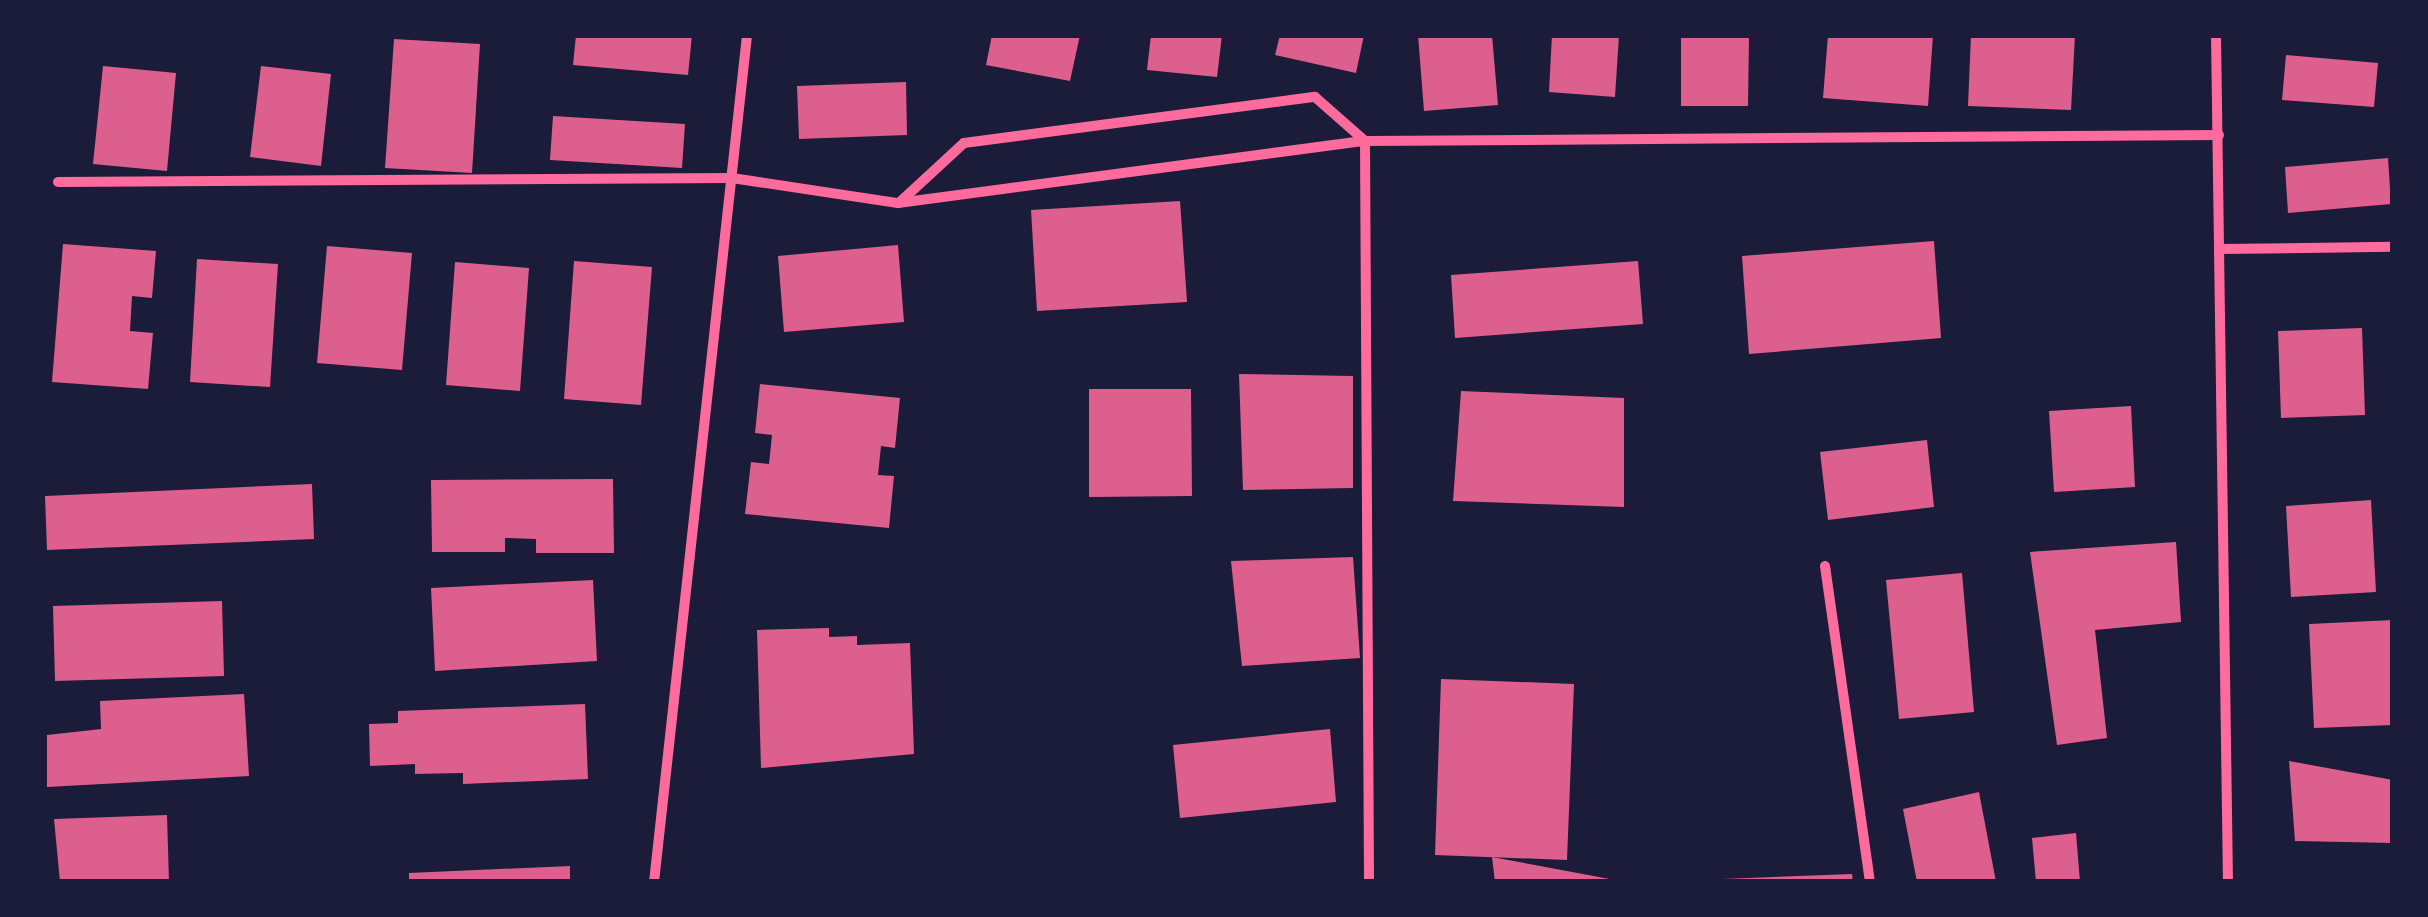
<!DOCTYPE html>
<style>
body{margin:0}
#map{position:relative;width:2428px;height:917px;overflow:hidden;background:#1b1b3a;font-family:Literata,serif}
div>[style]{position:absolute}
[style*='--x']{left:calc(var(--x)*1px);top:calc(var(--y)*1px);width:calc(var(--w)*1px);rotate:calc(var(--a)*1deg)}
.building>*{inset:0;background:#dd5f8e}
.minor>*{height:10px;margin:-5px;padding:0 5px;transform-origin:5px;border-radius:5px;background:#ff6b9d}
span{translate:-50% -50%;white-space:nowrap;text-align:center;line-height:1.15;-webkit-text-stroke:10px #1b1b3a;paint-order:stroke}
.frame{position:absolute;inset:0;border:38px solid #1b1b3a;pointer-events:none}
</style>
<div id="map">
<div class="building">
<div style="clip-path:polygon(576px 35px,692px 35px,688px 75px,573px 65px)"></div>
<div style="clip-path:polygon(992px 35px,1080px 35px,1070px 81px,986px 65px)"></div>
<div style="clip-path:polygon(1151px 35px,1222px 35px,1217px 77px,1147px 70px)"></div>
<div style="clip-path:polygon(1280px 35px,1364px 35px,1356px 73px,1275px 55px)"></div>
<div style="clip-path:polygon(1418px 35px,1492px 35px,1498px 105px,1424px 111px)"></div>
<div style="clip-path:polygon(1552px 35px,1619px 35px,1615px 97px,1549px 92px)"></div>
<div style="clip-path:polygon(1681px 35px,1749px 35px,1748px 106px,1681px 106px)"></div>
<div style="clip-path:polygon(1828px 35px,1933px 35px,1928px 106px,1823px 98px)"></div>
<div style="clip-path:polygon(1971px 35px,2075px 35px,2071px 110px,1968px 106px)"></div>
<div style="clip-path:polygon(394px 39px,480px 44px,472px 173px,385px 168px)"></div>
<div style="clip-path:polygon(2286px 55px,2378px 63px,2374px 107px,2282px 100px)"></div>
<div style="clip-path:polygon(103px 66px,176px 73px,167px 171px,93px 164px)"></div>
<div style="clip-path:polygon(261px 66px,331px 74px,321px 166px,250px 157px)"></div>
<div style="clip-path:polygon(906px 82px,907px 135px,799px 139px,797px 86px)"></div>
<div style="clip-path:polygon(553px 116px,685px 124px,682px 168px,550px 160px)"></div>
<div style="clip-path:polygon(2388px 158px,2391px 204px,2288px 213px,2285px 167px)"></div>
<div style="clip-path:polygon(1180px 201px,1187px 302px,1037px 311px,1031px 210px)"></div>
<div style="clip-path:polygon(1934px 241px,1941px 338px,1749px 354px,1742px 256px)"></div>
<div style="clip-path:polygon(63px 244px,156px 251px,152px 298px,132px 296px,130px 331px,153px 333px,148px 389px,52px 382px)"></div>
<div style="clip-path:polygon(898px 245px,904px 322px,784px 332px,778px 256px)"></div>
<div style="clip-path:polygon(327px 246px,412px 253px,402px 370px,317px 363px)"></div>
<div style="clip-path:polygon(197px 259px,278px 264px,270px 387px,190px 382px)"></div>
<div style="clip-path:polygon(574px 261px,652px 267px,641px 405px,564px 399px)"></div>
<div style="clip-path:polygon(1638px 261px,1643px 324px,1455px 338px,1451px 275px)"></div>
<div style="clip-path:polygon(455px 262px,529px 268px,520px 391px,446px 385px)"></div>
<div style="clip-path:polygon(2362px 328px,2365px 415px,2281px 418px,2278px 331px)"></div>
<div style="clip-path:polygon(1239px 374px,1353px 376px,1353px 488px,1243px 490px)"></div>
<div style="clip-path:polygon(760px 384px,900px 398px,895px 448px,881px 446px,878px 475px,894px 476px,889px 528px,745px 514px,751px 462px,769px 464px,772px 435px,755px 433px)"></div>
<div style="clip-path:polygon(1089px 389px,1191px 389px,1192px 496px,1089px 497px)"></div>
<div style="clip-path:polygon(1461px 391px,1624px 398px,1624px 507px,1453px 501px)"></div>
<div style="clip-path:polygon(2131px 406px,2135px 487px,2054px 492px,2049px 411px)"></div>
<div style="clip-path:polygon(1927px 440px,1934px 507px,1828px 520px,1820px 452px)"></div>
<div style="clip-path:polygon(613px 479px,614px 553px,536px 553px,536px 539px,505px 538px,505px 552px,432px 552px,431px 480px)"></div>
<div style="clip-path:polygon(312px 484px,314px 539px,47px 550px,45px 496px)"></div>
<div style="clip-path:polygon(2371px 500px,2376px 592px,2291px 597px,2286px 506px)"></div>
<div style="clip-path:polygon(2176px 542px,2181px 622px,2095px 630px,2107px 738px,2057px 745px,2030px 552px)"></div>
<div style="clip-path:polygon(1353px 557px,1360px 658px,1242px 666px,1231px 561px)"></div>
<div style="clip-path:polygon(1962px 573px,1974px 712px,1899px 719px,1886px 580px)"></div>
<div style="clip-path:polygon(593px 580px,597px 661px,435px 671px,431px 588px)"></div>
<div style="clip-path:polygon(222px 601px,224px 676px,55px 681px,53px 606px)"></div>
<div style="clip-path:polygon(2393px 620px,2393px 725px,2314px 728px,2309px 624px)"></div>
<div style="clip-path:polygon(829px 628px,829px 637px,857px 636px,857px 645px,910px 643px,914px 754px,761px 768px,757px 630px)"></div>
<div style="clip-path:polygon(1441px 679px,1574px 684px,1567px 860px,1435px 855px)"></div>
<div style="clip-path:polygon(244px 694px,249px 776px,47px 787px,47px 735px,101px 729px,100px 701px)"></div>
<div style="clip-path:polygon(585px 704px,588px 779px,463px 784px,463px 773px,415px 774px,415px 764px,370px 766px,369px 724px,398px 723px,398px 711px)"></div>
<div style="clip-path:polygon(1330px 729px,1336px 802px,1180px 818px,1173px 745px)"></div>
<div style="clip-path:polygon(2289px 761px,2393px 780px,2393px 843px,2295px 841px)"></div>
<div style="clip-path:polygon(1979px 792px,1996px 882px,1917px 882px,1903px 809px)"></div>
<div style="clip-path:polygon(167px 815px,169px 882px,60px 882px,54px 819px)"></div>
<div style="clip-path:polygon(2076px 833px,2080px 882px,2036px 882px,2032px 838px)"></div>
<div style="clip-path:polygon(1492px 857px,1615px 880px,1614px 882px,1495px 882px)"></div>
<div style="clip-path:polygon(570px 866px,570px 882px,409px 882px,409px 873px)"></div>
<div style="clip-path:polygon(1852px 874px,1853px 882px,1722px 882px,1722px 879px)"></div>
</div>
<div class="minor">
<div style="--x:2216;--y:35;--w:847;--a:89.19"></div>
<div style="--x:58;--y:182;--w:674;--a:-0.34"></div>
<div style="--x:732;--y:178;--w:168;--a:8.6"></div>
<div style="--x:898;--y:203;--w:471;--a:-7.6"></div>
<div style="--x:1365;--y:141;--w:854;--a:-0.4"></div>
<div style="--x:900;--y:202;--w:87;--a:-42.7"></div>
<div style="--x:964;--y:143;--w:354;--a:-7.5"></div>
<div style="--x:1315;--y:97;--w:67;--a:41.3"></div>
<div style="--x:1365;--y:141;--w:741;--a:89.69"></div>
<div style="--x:2219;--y:249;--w:174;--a:-0.7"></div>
<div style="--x:1825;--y:566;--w:319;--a:81.9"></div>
<div style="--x:654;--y:882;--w:852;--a:-83.73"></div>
</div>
<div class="frame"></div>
</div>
